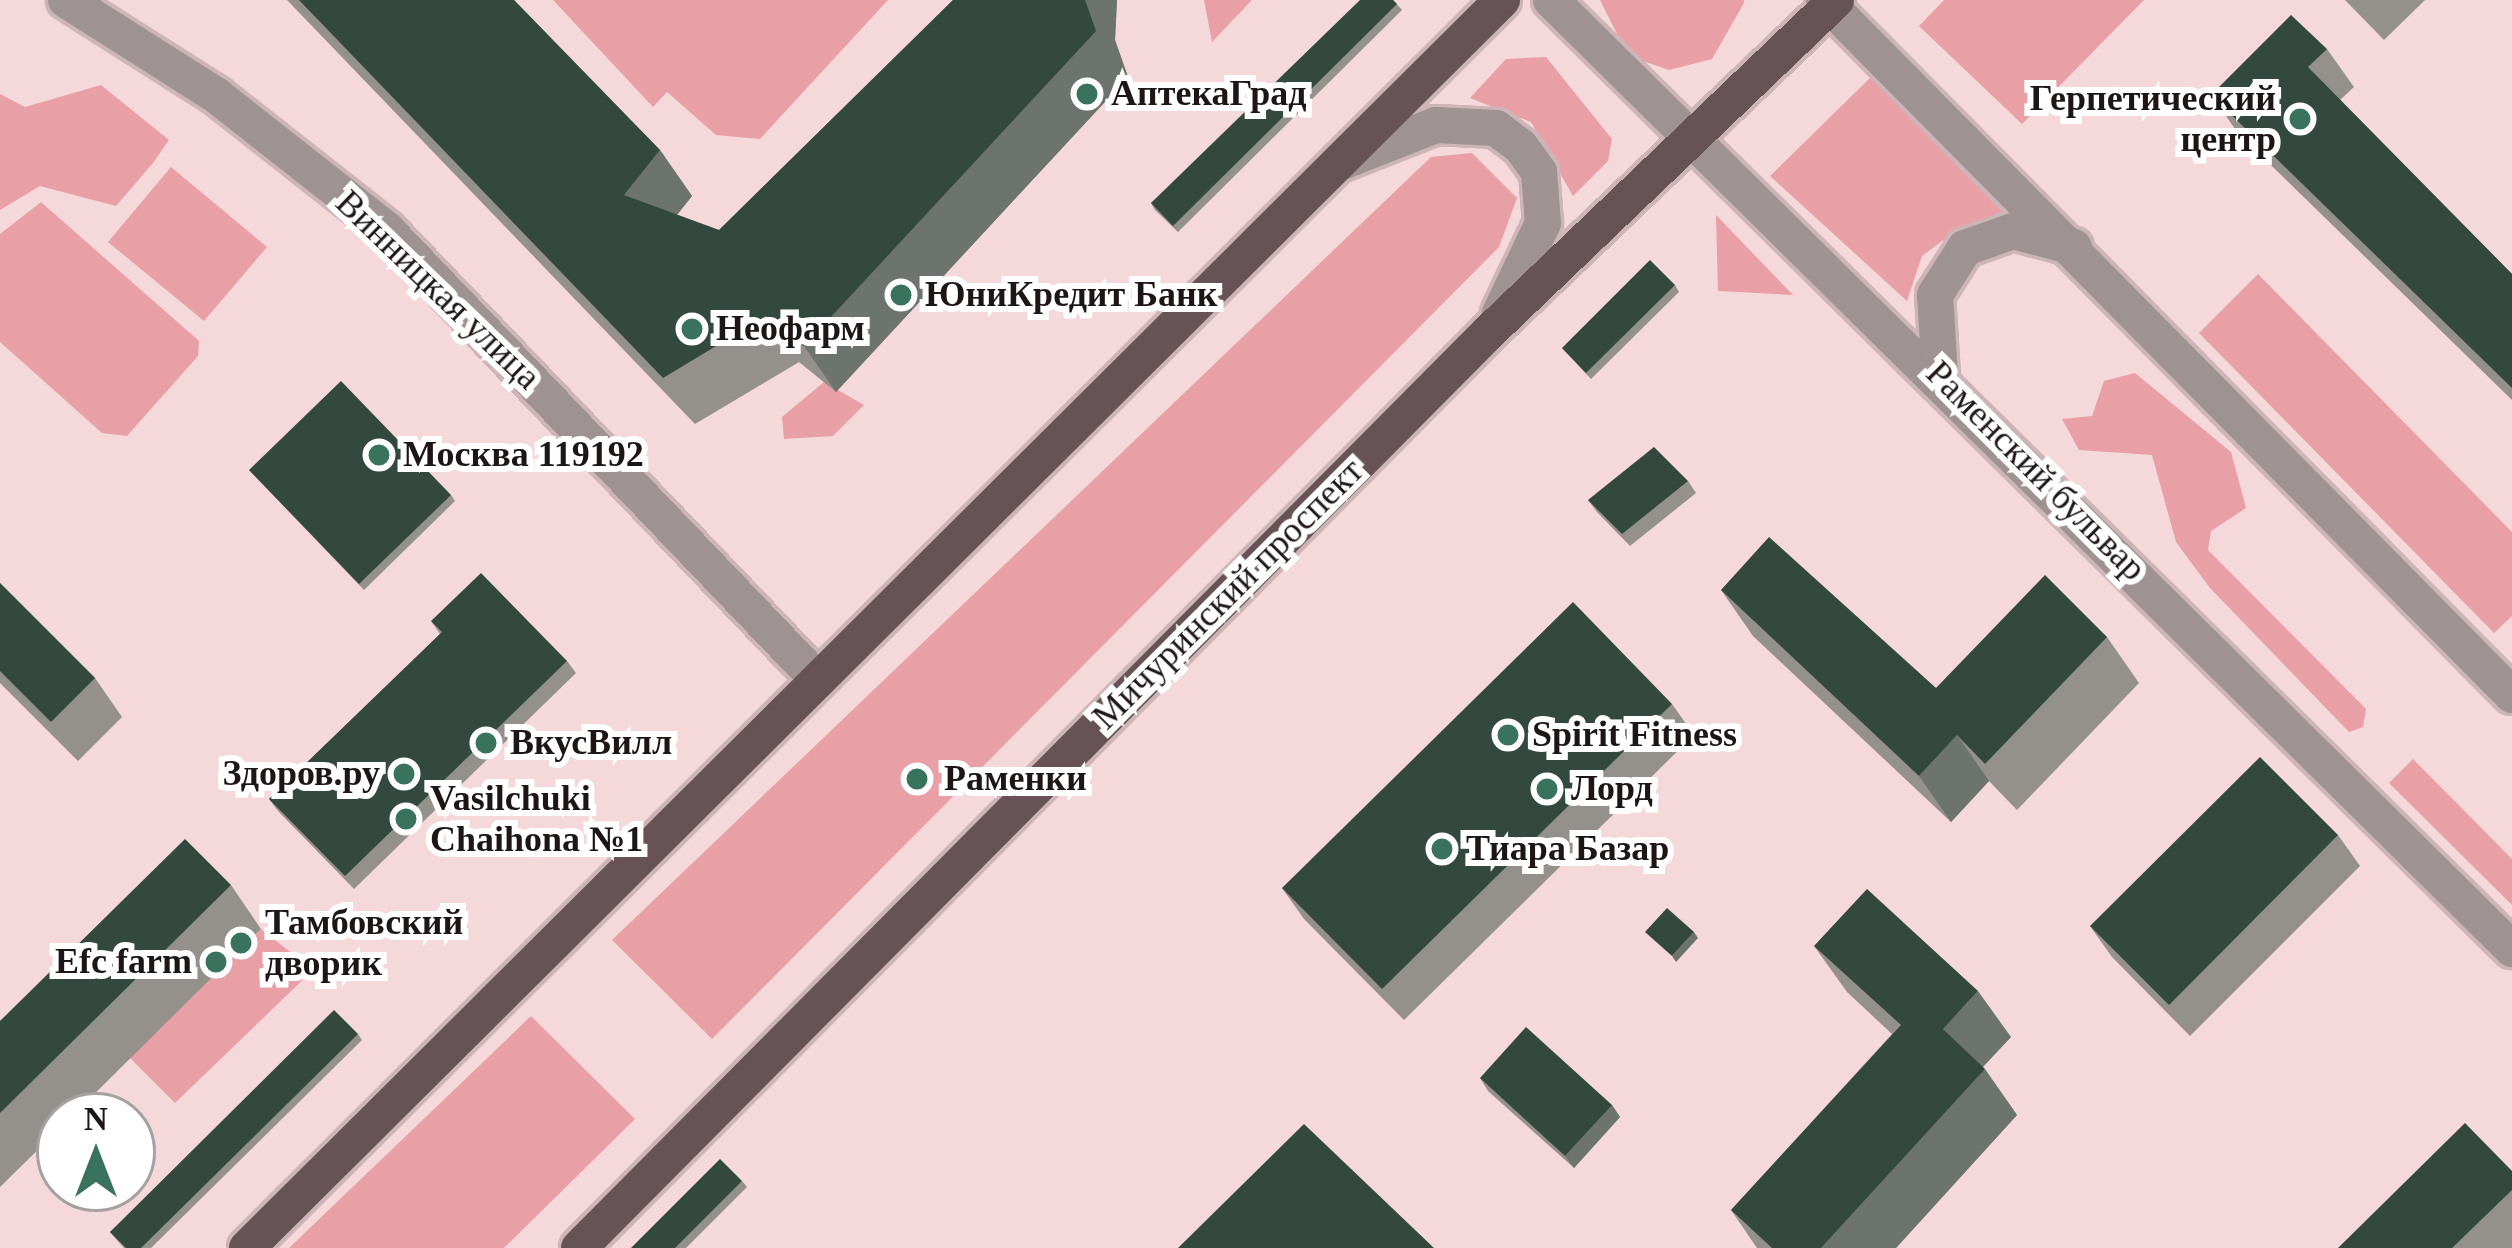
<!DOCTYPE html>
<meta charset="utf-8">
<style>
body{margin:0}
#map{position:relative;width:2512px;height:1248px;overflow:hidden;background:#f4d8da;font-family:"Times New Roman",serif}
div>[style]{position:absolute}
[style*='--x']{left:calc(var(--x)*1px);top:calc(var(--y)*1px);width:calc(var(--w)*1px);rotate:calc(var(--a)*1deg)}
.green>*{inset:0;background:#e89fa6}
.roads{filter:drop-shadow(3px 0 #cdb5b7) drop-shadow(-3px 0 #cdb5b7) drop-shadow(0 3px #cdb5b7) drop-shadow(0 -3px #cdb5b7)}
.minor>*{height:36px;margin:-18px;padding:0 18px;transform-origin:18px;border-radius:18px;background:#9e9293}
.major>*{height:36px;margin:-18px;padding:0 18px;transform-origin:18px;border-radius:18px;background:#675355}
.wall>*{inset:0;background:#94908c}
.shaded-wall>*{inset:0;background:#6d736e}
.building>*{inset:0;background:#33483f}
.dots>*{width:33px;height:33px;translate:-50% -50%;box-sizing:border-box;border:6px solid #fff;border-radius:50%}
span{translate:-50% -50%;white-space:nowrap;text-align:center;line-height:1.15;-webkit-text-stroke:12px #fff;paint-order:stroke}
.poi-label{font-size:36px;color:#1e1516;font-weight:700}
.left{translate:0 -50%;text-align:left}
.right{translate:-100% -50%;text-align:right}
.street-label{font-size:36px;color:#1e1516}
.north{position:absolute;left:36px;top:1092px;width:120px;height:120px;box-sizing:border-box;background:#fff;border:3px solid #a5a1a2;border-radius:50%;rotate:0deg;font-size:33px;font-weight:700;line-height:48px;text-align:center;color:#1e1516}
.north::after{content:'';display:block;margin:auto;width:42px;height:54px;background:#39735d;clip-path:polygon(50% 0,100% 100%,50% 72%,0 100%)}
</style>
<div id="map">
<div class="green">
<div style="clip-path:polygon(553px 0,888px 0,760px 139px,716px 135px,667px 92px,653px 107px)"></div>
<div style="clip-path:polygon(1204px 0,1252px 0,1212px 42px)"></div>
<div style="clip-path:polygon(1600px 0,1744px 0,1744px 3px,1712px 59px,1669px 70px,1628px 56px)"></div>
<div style="clip-path:polygon(1944px 0,2144px 0,2022px 124px,1919px 26px)"></div>
<div style="clip-path:polygon(1546px 57px,1612px 139px,1608px 161px,1573px 196px,1531px 122px,1470px 98px,1506px 59px)"></div>
<div style="clip-path:polygon(1871px 77px,2012px 221px,1961px 227px,1922px 256px,1907px 301px,1770px 176px)"></div>
<div style="clip-path:polygon(101px 85px,169px 140px,153px 163px,116px 206px,40px 186px,0 210px,0 94px,25px 107px)"></div>
<div style="clip-path:polygon(1472px 153px,1517px 198px,1499px 247px,712px 1039px,612px 940px,1431px 157px)"></div>
<div style="clip-path:polygon(171px 167px,267px 247px,204px 321px,108px 242px)"></div>
<div style="clip-path:polygon(41px 202px,199px 341px,198px 356px,127px 436px,102px 433px,0 342px,0 234px)"></div>
<div style="clip-path:polygon(1716px 215px,1793px 295px,1718px 291px)"></div>
<div style="clip-path:polygon(2258px 274px,2512px 532px,2512px 616px,2494px 633px,2199px 333px)"></div>
<div style="clip-path:polygon(2135px 373px,2231px 452px,2246px 508px,2211px 531px,2208px 550px,2366px 709px,2363px 727px,2349px 732px,2210px 588px,2176px 542px,2152px 455px,2079px 450px,2062px 419px,2092px 416px,2104px 381px)"></div>
<div style="clip-path:polygon(824px 382px,864px 405px,833px 436px,784px 439px,782px 417px)"></div>
<div style="clip-path:polygon(2413px 759px,2512px 859px,2512px 905px,2389px 783px)"></div>
<div style="clip-path:polygon(261px 929px,313px 970px,175px 1103px,130px 1058px)"></div>
<div style="clip-path:polygon(531px 1016px,635px 1119px,504px 1248px,289px 1248px)"></div>
</div>
<div class="roads">
<div class="minor">
<div style="--x:66;--y:0;--w:179;--a:32.4"></div>
<div style="--x:217;--y:96;--w:216;--a:38.2"></div>
<div style="--x:387;--y:230;--w:623;--a:46.24"></div>
<div style="--x:1551;--y:0;--w:1351;--a:44.64"></div>
<div style="--x:1824;--y:0;--w:978;--a:45.29"></div>
<div style="--x:1342;--y:162;--w:101;--a:-21.5"></div>
<div style="--x:1436;--y:125;--w:60;--a:2.9"></div>
<div style="--x:1496;--y:128;--w:31;--a:37"></div>
<div style="--x:1521;--y:147;--w:31;--a:54"></div>
<div style="--x:1539;--y:172;--w:51;--a:85.5"></div>
<div style="--x:1543;--y:223;--w:100;--a:115.5"></div>
<div style="--x:1940;--y:376;--w:81;--a:-93.5"></div>
<div style="--x:1935;--y:295;--w:56;--a:-57.4"></div>
<div style="--x:1965;--y:248;--w:51;--a:-19.5"></div>
<div style="--x:2013;--y:231;--w:63;--a:14.7"></div>
</div>
<div class="major">
<div style="--x:247;--y:1248;--w:1770;--a:-44.84"></div>
<div style="--x:579;--y:1248;--w:1291;--a:-45.19"></div>
<div style="--x:1489;--y:332;--w:480;--a:-43.7"></div>
</div>
</div>
<div class="wall">
<div style="clip-path:polygon(287px 0,514px 0,660px 150px,692px 196px,677px 215px,719px 230px,953px 0,1117px 0,1115px 40px,1128px 77px,836px 392px,799px 362px,695px 424px)"></div>
<div style="clip-path:polygon(1393px 0,1402px 10px,1178px 232px,1155px 210px,1151px 203px)"></div>
<div style="clip-path:polygon(2345px 0,2425px 0,2384px 40px)"></div>
<div style="clip-path:polygon(2327px 49px,2354px 87px,2340px 100px,2512px 274px,2512px 400px,2238px 133px,2211px 95px)"></div>
<div style="clip-path:polygon(1675px 285px,1679px 292px,1591px 379px,1562px 348px)"></div>
<div style="clip-path:polygon(249px 470px,451px 495px,455px 501px,364px 590px)"></div>
<div style="clip-path:polygon(1688px 481px,1696px 493px,1630px 546px,1597px 512px,1588px 500px)"></div>
<div style="clip-path:polygon(0 583px,95px 678px,122px 717px,78px 761px,0 683px)"></div>
<div style="clip-path:polygon(1721px 590px,1936px 688px,2107px 637px,2139px 683px,2017px 810px,1989px 781px,1951px 822px,1753px 636px)"></div>
<div style="clip-path:polygon(431px 621px,567px 661px,576px 673px,354px 889px,278px 811px,269px 799px,440px 634px)"></div>
<div style="clip-path:polygon(1672px 704px,1694px 735px,1404px 1020px,1304px 919px,1282px 888px)"></div>
<div style="clip-path:polygon(2338px 835px,2360px 866px,2190px 1036px,2112px 957px,2090px 926px)"></div>
<div style="clip-path:polygon(231px 885px,261px 929px,72px 1116px,60px 1116px,60px 1128px,0 1187px,0 1021px)"></div>
<div style="clip-path:polygon(1814px 946px,2011px 1037px,1983px 1067px,2017px 1115px,1896px 1248px,1757px 1248px,1731px 1210px,1892px 1034px,1847px 992px)"></div>
<div style="clip-path:polygon(358px 1034px,362px 1040px,151px 1248px,124px 1248px,115px 1238px,110px 1232px)"></div>
<div style="clip-path:polygon(1480px 1078px,1612px 1105px,1620px 1117px,1574px 1168px,1488px 1091px)"></div>
<div style="clip-path:polygon(2512px 1171px,2512px 1248px,2338px 1248px)"></div>
<div style="clip-path:polygon(742px 1181px,747px 1187px,686px 1248px,631px 1248px)"></div>
</div>
<div class="shaded-wall">
<div style="clip-path:polygon(1085px 0,1117px 0,1115px 40px,1128px 77px,836px 392px,804px 346px)"></div>
<div style="clip-path:polygon(660px 150px,692px 196px,656px 241px,624px 195px)"></div>
<div style="clip-path:polygon(1957px 735px,1989px 781px,1951px 822px,1919px 776px)"></div>
<div style="clip-path:polygon(1694px 932px,1698px 938px,1676px 962px,1672px 956px)"></div>
<div style="clip-path:polygon(1978px 991px,2011px 1037px,1975px 1075px,1943px 1029px)"></div>
<div style="clip-path:polygon(1985px 1069px,2017px 1115px,1896px 1248px,1821px 1248px)"></div>
<div style="clip-path:polygon(1612px 1105px,1620px 1117px,1574px 1168px,1565px 1156px)"></div>
</div>
<div class="building">
<div style="clip-path:polygon(299px 0,514px 0,660px 150px,624px 195px,719px 230px,953px 0,1085px 0,1096px 31px,804px 346px,766px 316px,663px 378px)"></div>
<div style="clip-path:polygon(1360px 0,1393px 0,1397px 4px,1173px 226px,1151px 203px)"></div>
<div style="clip-path:polygon(2291px 15px,2327px 49px,2308px 67px,2512px 274px,2512px 388px,2211px 95px)"></div>
<div style="clip-path:polygon(1650px 260px,1675px 285px,1586px 373px,1562px 348px)"></div>
<div style="clip-path:polygon(341px 381px,451px 495px,359px 584px,249px 470px)"></div>
<div style="clip-path:polygon(1654px 447px,1688px 481px,1622px 534px,1588px 500px)"></div>
<div style="clip-path:polygon(1769px 537px,1936px 688px,2045px 575px,2107px 637px,1985px 764px,1957px 735px,1919px 776px,1721px 590px)"></div>
<div style="clip-path:polygon(481px 573px,567px 661px,345px 876px,269px 799px,442px 632px,431px 621px)"></div>
<div style="clip-path:polygon(0 583px,95px 678px,51px 722px,0 671px)"></div>
<div style="clip-path:polygon(1573px 602px,1672px 704px,1382px 989px,1282px 888px)"></div>
<div style="clip-path:polygon(2260px 757px,2338px 835px,2169px 1005px,2090px 926px)"></div>
<div style="clip-path:polygon(185px 839px,231px 885px,0 1113px,0 1021px)"></div>
<div style="clip-path:polygon(1867px 889px,1978px 991px,1943px 1029px,1985px 1069px,1821px 1248px,1772px 1248px,1731px 1210px,1901px 1025px,1814px 946px)"></div>
<div style="clip-path:polygon(1667px 908px,1694px 932px,1672px 956px,1645px 932px)"></div>
<div style="clip-path:polygon(334px 1010px,358px 1034px,141px 1248px,126px 1248px,110px 1232px)"></div>
<div style="clip-path:polygon(1526px 1027px,1612px 1105px,1565px 1156px,1480px 1078px)"></div>
<div style="clip-path:polygon(2465px 1123px,2512px 1171px,2512px 1190px,2452px 1248px,2338px 1248px)"></div>
<div style="clip-path:polygon(1304px 1124px,1434px 1248px,1178px 1248px)"></div>
<div style="clip-path:polygon(720px 1159px,742px 1181px,675px 1248px,631px 1248px)"></div>
</div>
<div class="dots">
<div style="left:1087px;top:94px;background:#39735d"></div>
<div style="left:2300px;top:119px;background:#39735d"></div>
<div style="left:901px;top:295px;background:#39735d"></div>
<div style="left:692px;top:329px;background:#39735d"></div>
<div style="left:379px;top:455px;background:#39735d"></div>
<div style="left:1508px;top:735px;background:#39735d"></div>
<div style="left:486px;top:743px;background:#39735d"></div>
<div style="left:404px;top:774px;background:#39735d"></div>
<div style="left:917px;top:779px;background:#39735d"></div>
<div style="left:1547px;top:789px;background:#39735d"></div>
<div style="left:406px;top:819px;background:#39735d"></div>
<div style="left:1442px;top:849px;background:#39735d"></div>
<div style="left:241px;top:943px;background:#39735d"></div>
<div style="left:216px;top:962px;background:#39735d"></div>
</div>
<div class="poi-label">
<span class="left" style="left:1111px;top:94px">АптекаГрад</span>
<span class="right" style="left:2276px;top:119px">Герпетический<br>центр</span>
<span class="left" style="left:925px;top:295px">ЮниКредит Банк</span>
<span class="left" style="left:716px;top:329px">Неофарм</span>
<span class="left" style="left:403px;top:455px">Москва 119192</span>
<span class="left" style="left:1532px;top:735px">Spirit Fitness</span>
<span class="left" style="left:510px;top:743px">ВкусВилл</span>
<span class="right" style="left:380px;top:774px">Здоров.ру</span>
<span class="left" style="left:944px;top:779px">Раменки</span>
<span class="left" style="left:1571px;top:789px">Лорд</span>
<span class="left" style="left:430px;top:819px">Vasilchuki<br>Chaihona №1</span>
<span class="left" style="left:1466px;top:849px">Тиара Базар</span>
<span class="left" style="left:265px;top:943px">Тамбовский<br>дворик</span>
<span class="right" style="left:192px;top:962px">Efc farm</span>
</div>
<div class="street-label">
<span style="left:438px;top:290px;rotate:44deg">Винницкая улица</span>
<span style="left:2036px;top:471px;rotate:45deg">Раменский бульвар</span>
<span style="left:1228px;top:594px;rotate:-45deg">Мичуринский проспект</span>
</div>
<div class="north">N</div>
</div>
